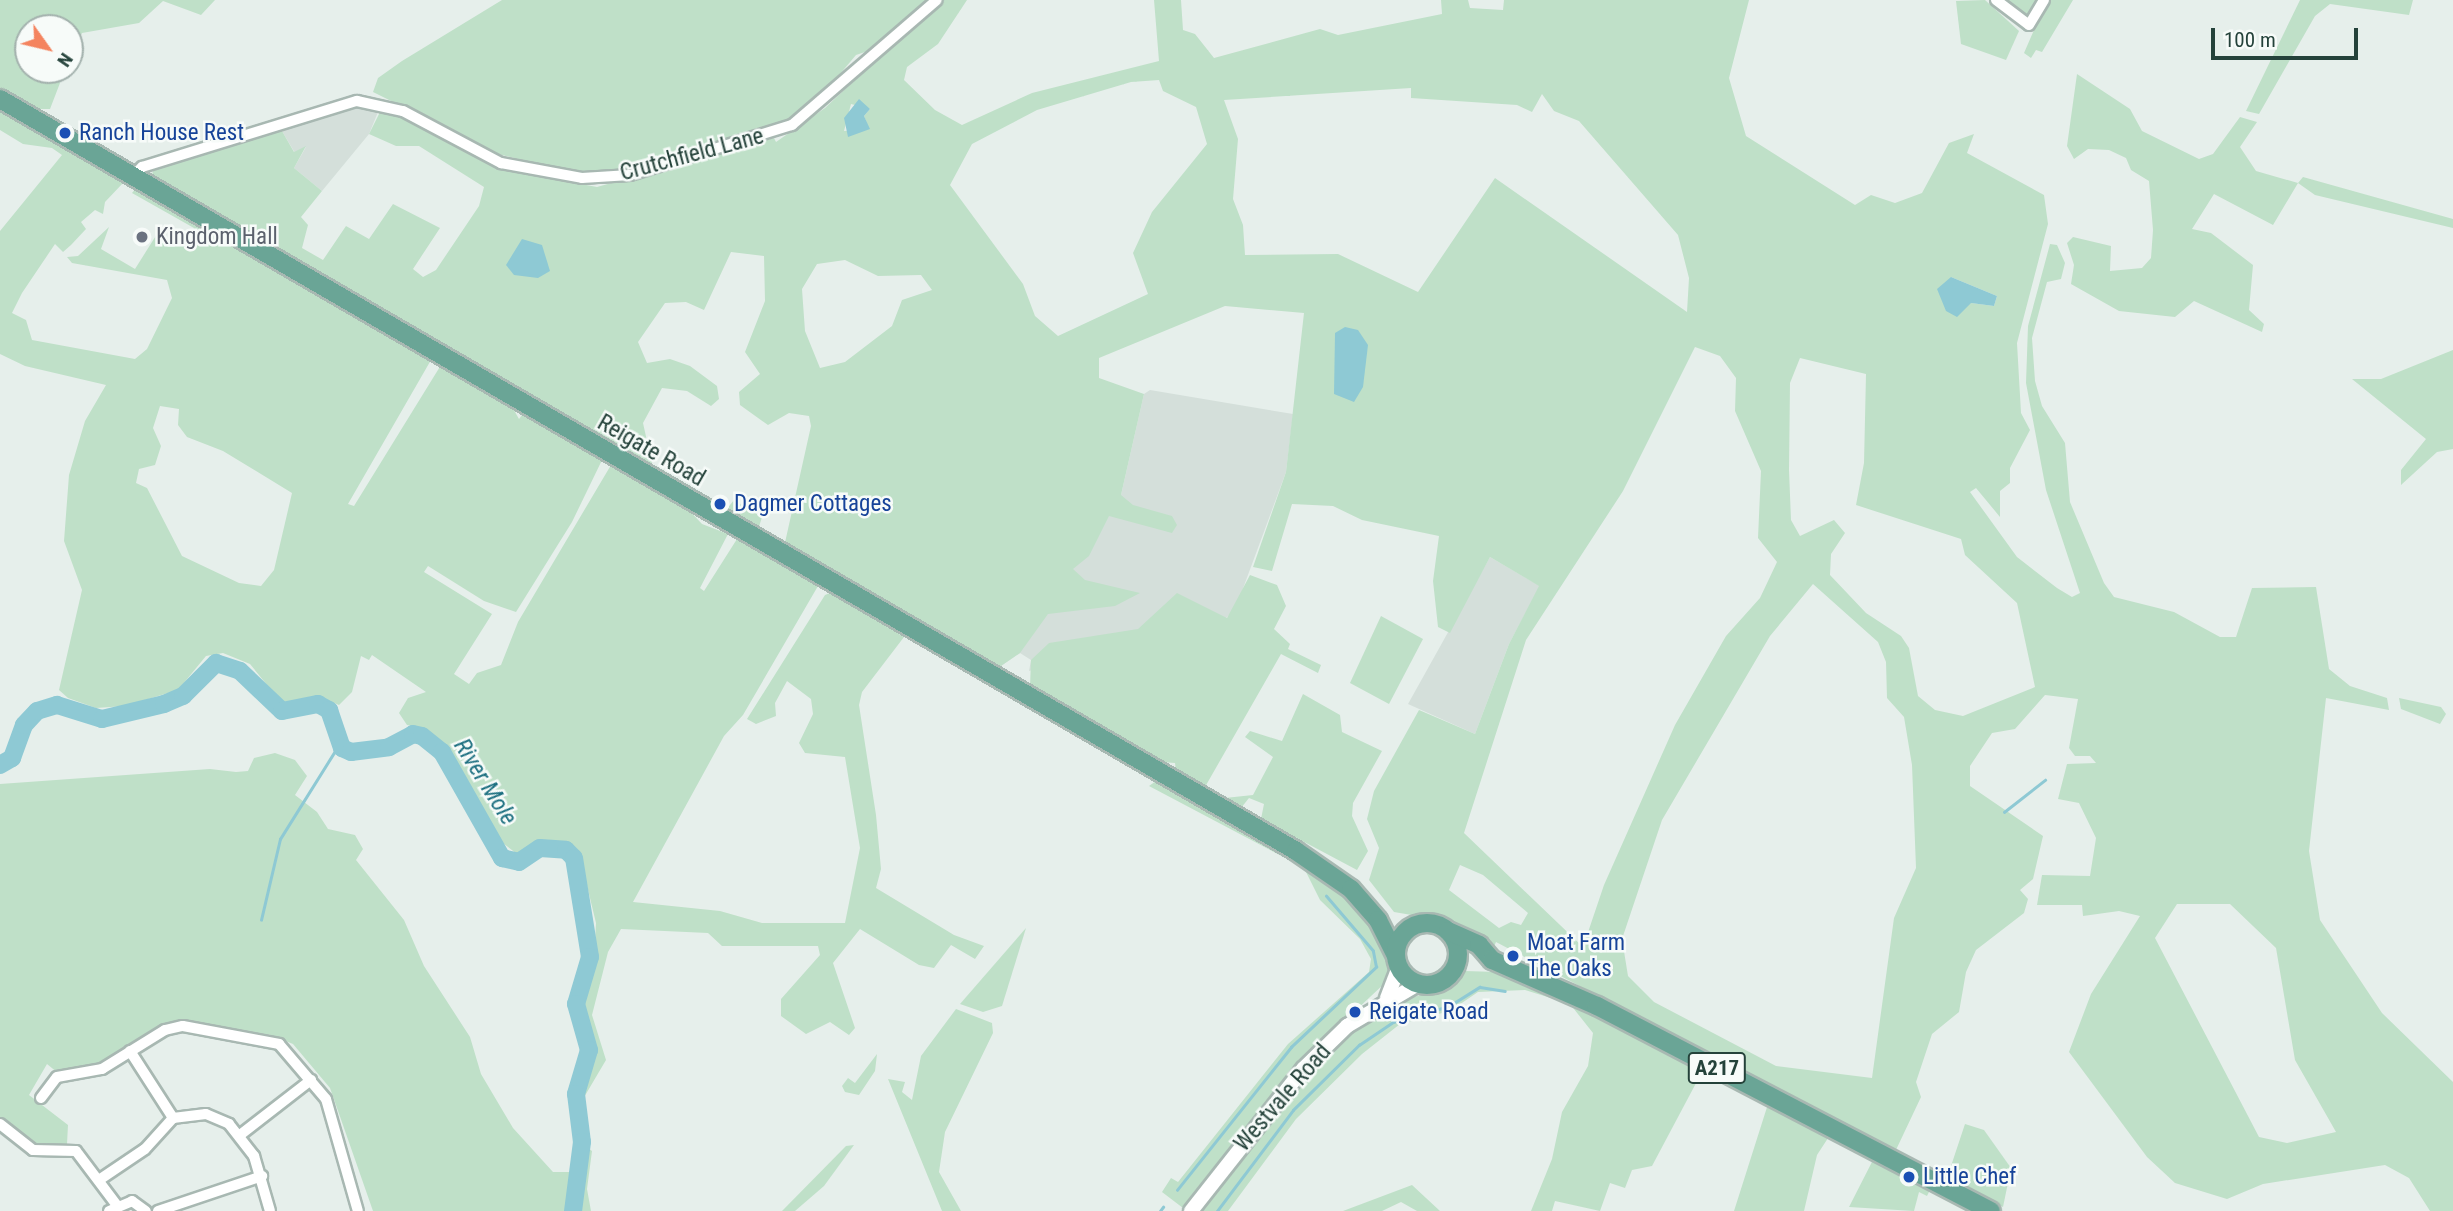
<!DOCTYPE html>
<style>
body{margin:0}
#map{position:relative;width:2453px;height:1211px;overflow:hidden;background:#e6efeb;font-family:"Roboto Condensed",sans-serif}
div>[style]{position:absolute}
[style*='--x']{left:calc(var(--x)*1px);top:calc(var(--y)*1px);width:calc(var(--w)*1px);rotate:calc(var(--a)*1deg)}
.built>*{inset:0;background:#d4dfda}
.green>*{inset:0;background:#bfe0c8}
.water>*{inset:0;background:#8ec9d4}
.stream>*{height:2.5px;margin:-1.25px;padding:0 1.25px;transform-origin:1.25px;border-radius:1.25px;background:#8ec9d4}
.river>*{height:18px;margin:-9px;padding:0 9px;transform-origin:9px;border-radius:9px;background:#8ec9d4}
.roads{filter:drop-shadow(2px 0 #a8b8b2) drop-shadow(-2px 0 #a8b8b2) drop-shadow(0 2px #a8b8b2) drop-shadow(0 -2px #a8b8b2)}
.minor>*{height:10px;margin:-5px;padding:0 5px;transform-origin:5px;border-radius:5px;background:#fff}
.tertiary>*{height:14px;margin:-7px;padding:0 7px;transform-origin:7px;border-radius:7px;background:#fff}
.primary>*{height:18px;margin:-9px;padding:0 9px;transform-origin:9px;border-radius:9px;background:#6aa596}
.primary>.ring{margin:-9px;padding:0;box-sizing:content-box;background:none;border:18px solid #6aa596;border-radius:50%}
.dots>*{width:19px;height:19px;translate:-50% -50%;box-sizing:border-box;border:4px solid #f7fbf9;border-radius:50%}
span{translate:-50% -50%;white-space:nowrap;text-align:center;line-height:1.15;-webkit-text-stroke:5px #f7fbf9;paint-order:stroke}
.shield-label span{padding:2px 5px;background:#f7fbf9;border:2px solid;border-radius:5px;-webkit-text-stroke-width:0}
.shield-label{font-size:21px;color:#24423a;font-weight:700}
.transit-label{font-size:23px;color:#164399}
.left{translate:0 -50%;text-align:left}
.street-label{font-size:23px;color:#24423a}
.worship-label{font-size:23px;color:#5b616d}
.water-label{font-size:24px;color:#1c6f80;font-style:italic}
.north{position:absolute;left:14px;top:14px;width:70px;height:70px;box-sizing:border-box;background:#f7fbf9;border:2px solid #a3b1ad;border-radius:50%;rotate:124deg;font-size:19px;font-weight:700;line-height:28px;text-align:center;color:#24423a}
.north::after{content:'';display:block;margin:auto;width:24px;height:32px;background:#f4845f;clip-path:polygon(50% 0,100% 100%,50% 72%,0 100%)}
.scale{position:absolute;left:2211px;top:28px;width:147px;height:32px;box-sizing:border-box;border:4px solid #24423a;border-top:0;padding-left:9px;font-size:21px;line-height:24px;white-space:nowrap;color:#24423a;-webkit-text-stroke:5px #f7fbf9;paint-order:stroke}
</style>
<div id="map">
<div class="built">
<div style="clip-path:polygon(362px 105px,378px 112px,369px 134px,322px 191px,294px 168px,306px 147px,295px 153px,282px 131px)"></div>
<div style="clip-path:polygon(1150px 390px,1293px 414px,1286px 472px,1235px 610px,1226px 618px,1152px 632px,1029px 671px,1031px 660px,1020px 653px,998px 668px,1121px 495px,1144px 394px)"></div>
<div style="clip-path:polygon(1490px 557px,1540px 586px,1509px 644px,1475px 734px,1408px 704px)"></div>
</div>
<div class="green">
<div style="clip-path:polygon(0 0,215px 0,201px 15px,163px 1px,139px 23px,82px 33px,70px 56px,70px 28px,28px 28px,28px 70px,65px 70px,50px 109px,33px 109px,0 91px)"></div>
<div style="clip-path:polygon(502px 0,933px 0,874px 49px,856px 55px,823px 94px,813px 97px,783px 125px,696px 151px,683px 150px,632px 172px,585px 175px,498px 154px,373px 92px,378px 78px,402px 61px)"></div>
<div style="clip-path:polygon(evenodd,940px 0,967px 0,938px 44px,907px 67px,904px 80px,935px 110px,962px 125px,1032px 93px,1159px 61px,1154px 0,1181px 0,1183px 30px,1195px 34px,1214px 58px,1320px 29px,1338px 35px,1442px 14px,1441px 0,1468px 0,1470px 8px,1503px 10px,1504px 0,1749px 0,1729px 78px,1746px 136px,1855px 205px,1871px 195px,1895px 203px,1922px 193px,1949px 143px,1974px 134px,1967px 153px,2044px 195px,2048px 224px,2017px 343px,2021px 413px,2030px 430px,2010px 468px,2010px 483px,2000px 491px,2000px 517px,1976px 488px,1970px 492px,2017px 557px,2057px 588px,2072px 597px,2080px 593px,2046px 490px,2026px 383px,2028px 326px,2050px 244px,2057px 245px,2065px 263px,2061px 279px,2047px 282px,2032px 338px,2035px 381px,2042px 406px,2065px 443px,2070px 502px,2104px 583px,2114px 597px,2174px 612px,2220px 637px,2236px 637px,2252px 588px,2316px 587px,2329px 669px,2350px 686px,2387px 698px,2389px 710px,2326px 698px,2309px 851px,2320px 920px,2382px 1013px,2453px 1082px,2453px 1211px,2430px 1211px,2409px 1178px,2385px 1165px,2263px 1184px,2227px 1199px,2175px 1183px,2147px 1157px,2069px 1052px,2091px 994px,2140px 916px,2119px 911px,2083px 916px,2082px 905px,2037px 905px,2042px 875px,2090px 876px,2096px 838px,2079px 803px,2058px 799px,2067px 764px,2096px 763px,2090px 756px,2075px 756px,2069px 748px,2078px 699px,2045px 695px,2015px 729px,1992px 733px,1970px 766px,1970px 786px,2043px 836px,2033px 879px,2020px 890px,2028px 899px,2024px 913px,1976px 950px,1966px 972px,1959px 1012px,1932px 1034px,1916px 1082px,1921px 1097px,1895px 1152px,1496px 942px,1493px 949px,1435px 919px,1394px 912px,1369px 880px,1379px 848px,1367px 819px,1374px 791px,1419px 710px,1475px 734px,1509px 644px,1539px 586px,1490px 557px,1450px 633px,1438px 627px,1433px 581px,1439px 536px,1362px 520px,1333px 506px,1292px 504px,1272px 571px,1253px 567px,1286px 472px,1304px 313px,1225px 306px,1099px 358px,1099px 378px,1144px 394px,1121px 495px,1133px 505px,1172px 516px,1177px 525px,1172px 533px,1109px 516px,1089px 556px,1073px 569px,1085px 580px,1140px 593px,1115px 606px,1048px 614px,1020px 653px,998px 668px,784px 547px,811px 426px,809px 416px,789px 413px,768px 425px,740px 405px,739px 392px,760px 374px,745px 352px,765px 301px,764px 256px,731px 252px,704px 310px,686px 302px,665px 303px,638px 342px,647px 363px,670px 359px,690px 366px,717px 386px,719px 399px,711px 406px,687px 391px,662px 388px,643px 423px,653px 468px,152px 176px,153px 170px,242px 139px,282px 131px,294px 152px,306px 146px,294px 168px,322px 191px,301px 217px,308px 225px,302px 248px,323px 260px,346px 226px,369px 239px,393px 204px,440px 228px,413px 269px,423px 277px,436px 270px,479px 206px,484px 187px,419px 146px,396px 146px,369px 134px,382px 108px,511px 171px,597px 187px,774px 138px,776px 142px,825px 108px,940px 0,1159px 80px,1163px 91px,1196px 107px,1207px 144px,1152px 212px,1133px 253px,1148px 294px,1058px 336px,1035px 316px,1023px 284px,950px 185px,972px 144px,1037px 110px,1131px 82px,1159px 80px,940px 0,1411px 88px,1411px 98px,1517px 105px,1532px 112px,1542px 94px,1554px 111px,1579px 121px,1678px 235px,1689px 278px,1687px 312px,1495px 178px,1418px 292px,1338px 254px,1245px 255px,1243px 225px,1233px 199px,1238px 139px,1224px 100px,1411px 88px,940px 0,851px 104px,870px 109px,864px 116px,869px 129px,844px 131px,851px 104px,940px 0,845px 260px,878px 276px,921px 275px,932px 290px,902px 300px,892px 326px,845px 362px,820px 368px,805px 331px,802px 289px,817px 264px,845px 260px,940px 0,1951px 277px,1997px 296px,1994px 306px,1971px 303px,1951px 277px,940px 0,1695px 347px,1720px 356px,1736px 378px,1735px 411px,1761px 471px,1758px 538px,1777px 562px,1760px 598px,1726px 636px,1675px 725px,1604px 885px,1583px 947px,1464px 833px,1526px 640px,1623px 491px,1695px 347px,940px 0,1800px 358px,1866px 374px,1864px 463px,1856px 505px,1961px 539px,1965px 555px,2017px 603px,2035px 687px,1963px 716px,1935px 710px,1918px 696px,1909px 648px,1901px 636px,1866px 613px,1830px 575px,1831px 554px,1845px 533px,1834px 520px,1800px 536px,1791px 520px,1789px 470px,1790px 383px,1800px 358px,940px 0,1813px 584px,1878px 642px,1886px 662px,1887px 698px,1904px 717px,1912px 765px,1916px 868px,1894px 918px,1872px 1078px,1776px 1066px,1654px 1002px,1628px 976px,1622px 939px,1662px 820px,1770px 636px,1813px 584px,940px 0,1460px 865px,1483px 875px,1528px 913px,1521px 925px,1511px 922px,1499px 928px,1449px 890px,1460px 865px,940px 0,2177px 904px,2230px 904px,2276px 948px,2295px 1060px,2336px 1132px,2287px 1143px,2259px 1137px,2155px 938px,2177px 904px)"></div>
<div style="clip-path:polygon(1985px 0,2019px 31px,2006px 60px,1961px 44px,1956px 1px)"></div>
<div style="clip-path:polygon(2003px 0,2073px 0,2042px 52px,2036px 50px,2031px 58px,2024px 53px,2037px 23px)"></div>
<div style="clip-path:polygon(2300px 0,2413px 0,2409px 15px,2330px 4px,2315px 16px,2259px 114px,2246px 111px)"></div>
<div style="clip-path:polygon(2077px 74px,2130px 109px,2142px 131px,2199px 159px,2213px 154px,2240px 117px,2257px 122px,2240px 147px,2256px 171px,2298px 183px,2303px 177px,2453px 219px,2453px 228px,2315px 195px,2298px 183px,2273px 225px,2214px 194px,2192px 229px,2211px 233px,2253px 265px,2249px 310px,2264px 324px,2262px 332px,2194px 301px,2175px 317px,2119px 311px,2071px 284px,2074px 265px,2067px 243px,2073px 237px,2111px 246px,2110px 271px,2142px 268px,2151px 258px,2153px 230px,2149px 181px,2131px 170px,2126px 158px,2109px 150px,2088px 149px,2074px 159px,2067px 146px)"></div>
<div style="clip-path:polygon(evenodd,0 105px,123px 183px,105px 202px,103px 214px,95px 210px,81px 222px,86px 229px,71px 245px,63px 252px,55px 244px,22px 293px,12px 313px,26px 320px,32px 340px,135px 359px,147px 349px,172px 298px,167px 280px,72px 263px,67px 257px,78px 256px,109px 227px,101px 249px,135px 269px,157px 234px,171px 244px,175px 237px,185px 243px,194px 228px,132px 193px,136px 188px,431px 360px,348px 504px,354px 506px,441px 365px,511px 405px,519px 419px,522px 415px,549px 426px,603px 458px,572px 522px,516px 612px,484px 601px,428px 566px,424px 572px,492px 614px,454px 674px,469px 684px,477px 673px,501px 665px,518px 622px,611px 465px,686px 507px,702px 524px,728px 534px,700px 588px,704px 591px,737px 539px,818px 586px,743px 715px,724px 736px,633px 902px,720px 911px,762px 923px,845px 923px,860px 848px,845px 757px,805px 753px,799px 743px,813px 714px,811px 699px,787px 681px,775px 703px,776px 716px,756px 724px,747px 719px,825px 595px,830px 593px,904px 637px,862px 692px,859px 705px,876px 815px,881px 869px,876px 888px,954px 935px,984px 946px,975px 959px,951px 945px,934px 968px,919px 965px,860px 929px,833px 963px,855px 1028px,849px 1035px,830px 1022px,806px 1034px,781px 1016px,781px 999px,820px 955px,818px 946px,722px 946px,708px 933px,621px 929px,608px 952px,592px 1015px,606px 1060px,583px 1099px,581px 1083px,596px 1044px,581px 1014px,594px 962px,596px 923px,583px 869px,574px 849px,562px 843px,541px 842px,517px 854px,495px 837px,448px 749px,424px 728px,407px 725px,399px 713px,408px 698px,426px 692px,372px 655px,369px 660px,361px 656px,352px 692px,339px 705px,327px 700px,281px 702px,250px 664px,223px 653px,206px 656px,178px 690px,125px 706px,96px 708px,68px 698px,59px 690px,82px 590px,64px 541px,69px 475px,85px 421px,106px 385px,25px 366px,0 354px,0 231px,62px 155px,52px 148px,23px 144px,0 130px,0 105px,160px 406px,179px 409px,178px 425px,187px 437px,223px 451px,292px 493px,274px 570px,261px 586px,239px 583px,182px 556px,147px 488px,136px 483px,139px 469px,155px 465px,161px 446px,153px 428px,160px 406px)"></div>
<div style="clip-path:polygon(2453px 350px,2453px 449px,2437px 452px,2401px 485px,2401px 470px,2426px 439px,2352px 379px,2381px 379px)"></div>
<div style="clip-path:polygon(734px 500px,762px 517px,758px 530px,726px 510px)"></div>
<div style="clip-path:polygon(1250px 575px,1277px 585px,1286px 606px,1274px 629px,1290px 644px,1288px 649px,1321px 665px,1318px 673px,1281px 654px,1205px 787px,1176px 771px,1175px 763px,1162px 762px,1030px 687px,1031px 660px,1049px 643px,1138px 629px,1177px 593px,1227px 618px)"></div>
<div style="clip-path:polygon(1381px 616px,1423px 639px,1389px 704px,1350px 683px)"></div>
<div style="clip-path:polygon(1303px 694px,1340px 715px,1342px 732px,1382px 751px,1353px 803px,1352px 816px,1368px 851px,1357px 870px,1261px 819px,1264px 804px,1249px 798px,1241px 808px,1225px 798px,1253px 795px,1273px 757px,1245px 737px,1250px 731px,1282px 741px)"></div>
<div style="clip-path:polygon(2399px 698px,2441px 707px,2446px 714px,2440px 724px,2401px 709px)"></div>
<div style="clip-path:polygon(275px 753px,295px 760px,307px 776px,295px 795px,317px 812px,328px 829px,355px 835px,363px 849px,356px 860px,404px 920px,424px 966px,470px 1037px,481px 1074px,513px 1128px,553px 1172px,570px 1172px,570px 1211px,373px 1211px,330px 1088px,293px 1044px,271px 1035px,179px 1021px,150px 1031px,98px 1067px,58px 1073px,47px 1064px,29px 1095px,68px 1125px,67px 1144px,43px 1149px,0 1117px,0 784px,210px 769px,236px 772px,248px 771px,254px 758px)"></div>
<div style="clip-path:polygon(1156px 781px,1288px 851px,1334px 884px,1373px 926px,1392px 963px,1386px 982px,1289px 1073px,1183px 1208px,1162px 1192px,1171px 1178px,1178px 1182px,1288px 1044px,1369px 972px,1371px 959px,1360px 939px,1320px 900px,1304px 868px,1149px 786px)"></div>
<div style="clip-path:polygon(1026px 928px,1002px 1006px,983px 1012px,960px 1004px)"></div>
<div style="clip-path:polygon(1465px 971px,1497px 972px,1534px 983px,1703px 1070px,1652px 1166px,1632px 1170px,1625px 1188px,1610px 1183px,1600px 1211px,1555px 1201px,1552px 1211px,1531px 1211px,1552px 1159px,1562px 1112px,1588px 1066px,1593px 1033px,1570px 1004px,1525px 990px,1478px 992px,1450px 1011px,1400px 1024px,1362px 1054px,1296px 1119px,1228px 1211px,1201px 1211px,1287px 1096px,1340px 1042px,1402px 1000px,1448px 988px)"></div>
<div style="clip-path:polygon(956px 1009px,992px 1023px,993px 1033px,945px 1132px,939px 1172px,961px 1211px,942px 1211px,888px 1079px,905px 1082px,902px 1092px,912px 1100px,921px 1056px)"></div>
<div style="clip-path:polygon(877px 1054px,875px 1071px,859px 1095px,845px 1092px,842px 1086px,848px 1078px,855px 1083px)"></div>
<div style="clip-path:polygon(1768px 1104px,1830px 1135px,1817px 1155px,1804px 1211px,1734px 1211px)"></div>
<div style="clip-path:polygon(1965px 1124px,1984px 1130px,2011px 1168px,2003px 1207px,1947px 1178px)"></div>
<div style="clip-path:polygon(854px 1145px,824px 1186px,795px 1211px,782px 1211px,846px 1146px)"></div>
<div style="clip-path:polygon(585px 1146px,592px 1151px,587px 1189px,591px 1211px,577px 1211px)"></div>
<div style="clip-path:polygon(1874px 1158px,1931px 1188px,1927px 1196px,1919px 1192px,1914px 1211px,1849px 1207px)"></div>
<div style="clip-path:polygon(1412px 1185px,1440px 1211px,1417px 1211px,1401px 1202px,1382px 1211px,1343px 1211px)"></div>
</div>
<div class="water">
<div style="clip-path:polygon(859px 99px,870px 109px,864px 116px,870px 129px,848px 137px,844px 118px)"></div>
<div style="clip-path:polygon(522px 239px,542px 245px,550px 271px,538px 278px,514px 275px,506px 265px)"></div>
<div style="clip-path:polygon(1951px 277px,1997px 296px,1994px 306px,1971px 303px,1957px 317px,1946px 311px,1937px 289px)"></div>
<div style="clip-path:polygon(1345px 327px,1358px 330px,1368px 345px,1363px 387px,1354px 402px,1334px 394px,1335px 333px)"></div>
</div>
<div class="stream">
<div style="--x:2004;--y:812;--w:52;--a:-38"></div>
<div style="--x:261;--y:920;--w:83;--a:-76.8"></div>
<div style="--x:280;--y:839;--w:113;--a:-58"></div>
<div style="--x:1177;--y:1190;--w:183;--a:-51.4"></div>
<div style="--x:1291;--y:1047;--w:117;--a:-43.3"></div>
<div style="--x:1376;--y:967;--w:16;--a:-101"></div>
<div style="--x:1373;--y:951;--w:72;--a:-130.5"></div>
<div style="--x:1160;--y:1211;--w:5;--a:-53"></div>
<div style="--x:1217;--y:1211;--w:126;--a:-53"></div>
<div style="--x:1293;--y:1110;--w:93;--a:-44.6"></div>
<div style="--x:1359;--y:1045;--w:41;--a:-34.1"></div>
<div style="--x:1393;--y:1022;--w:58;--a:-15.9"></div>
<div style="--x:1449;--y:1006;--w:36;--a:-32"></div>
<div style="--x:1480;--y:987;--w:25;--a:9"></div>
</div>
<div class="river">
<div style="--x:0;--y:765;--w:14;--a:-30"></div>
<div style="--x:12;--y:758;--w:35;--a:-70"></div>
<div style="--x:24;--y:725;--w:19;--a:-47"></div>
<div style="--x:37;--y:711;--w:21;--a:-17"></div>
<div style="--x:57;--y:705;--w:47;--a:17.3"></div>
<div style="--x:102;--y:719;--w:64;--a:-13.6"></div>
<div style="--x:164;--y:704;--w:21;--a:-23"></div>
<div style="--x:183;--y:696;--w:47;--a:-45"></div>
<div style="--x:216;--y:663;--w:25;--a:18"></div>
<div style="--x:240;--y:671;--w:58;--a:43.6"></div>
<div style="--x:282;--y:711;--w:37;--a:-11"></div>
<div style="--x:318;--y:704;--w:13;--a:29"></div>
<div style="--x:329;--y:710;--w:40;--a:71.1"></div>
<div style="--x:342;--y:748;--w:10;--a:24"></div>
<div style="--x:351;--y:752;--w:38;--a:-7"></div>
<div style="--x:389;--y:747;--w:27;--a:-28"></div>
<div style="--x:413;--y:734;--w:9;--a:13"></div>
<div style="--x:422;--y:736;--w:26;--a:39"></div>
<div style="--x:442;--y:752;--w:122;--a:60.5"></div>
<div style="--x:502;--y:858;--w:17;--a:13"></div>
<div style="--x:519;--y:862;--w:25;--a:-34"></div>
<div style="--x:540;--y:848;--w:26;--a:4"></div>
<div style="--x:566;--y:850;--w:11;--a:45"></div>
<div style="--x:574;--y:858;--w:100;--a:80.8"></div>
<div style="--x:590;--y:957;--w:49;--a:106.6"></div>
<div style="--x:576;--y:1004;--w:48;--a:74.2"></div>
<div style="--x:589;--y:1050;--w:46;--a:106.5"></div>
<div style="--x:576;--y:1094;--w:48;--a:82.9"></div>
<div style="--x:582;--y:1142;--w:70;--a:97.4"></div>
</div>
<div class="roads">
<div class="minor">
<div style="--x:1996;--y:0;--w:41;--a:37.1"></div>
<div style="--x:2029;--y:25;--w:29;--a:-59"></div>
<div style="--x:133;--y:176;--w:13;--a:-45"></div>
<div style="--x:142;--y:167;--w:225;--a:-17.1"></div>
<div style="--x:357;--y:101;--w:47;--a:12.3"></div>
<div style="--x:403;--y:111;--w:111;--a:28"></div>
<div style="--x:501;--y:163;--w:82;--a:10.5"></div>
<div style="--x:582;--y:178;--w:48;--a:-3.6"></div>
<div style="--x:630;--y:175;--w:170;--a:-17.2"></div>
<div style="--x:792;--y:125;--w:191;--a:-40.8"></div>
<div style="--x:130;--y:1051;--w:80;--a:57.3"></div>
<div style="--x:41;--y:1098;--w:26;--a:-53"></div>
<div style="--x:57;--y:1077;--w:46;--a:-10.1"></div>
<div style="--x:102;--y:1069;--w:74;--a:-31.8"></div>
<div style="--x:165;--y:1030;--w:18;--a:-13"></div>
<div style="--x:183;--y:1026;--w:98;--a:10.6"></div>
<div style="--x:279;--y:1044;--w:72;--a:49.5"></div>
<div style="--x:326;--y:1099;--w:116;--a:74.1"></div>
<div style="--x:0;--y:1124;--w:42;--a:38.2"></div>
<div style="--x:33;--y:1150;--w:43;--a:1.3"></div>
<div style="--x:76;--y:1151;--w:66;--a:53"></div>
<div style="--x:240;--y:1135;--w:90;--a:-37.8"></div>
<div style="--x:99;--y:1180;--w:55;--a:-34"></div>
<div style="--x:145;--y:1149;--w:42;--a:-47.9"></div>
<div style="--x:173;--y:1118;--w:33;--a:-7"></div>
<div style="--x:206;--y:1114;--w:25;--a:23"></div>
<div style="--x:229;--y:1124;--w:41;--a:52"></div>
<div style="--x:254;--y:1156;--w:57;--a:73.8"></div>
<div style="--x:109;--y:1211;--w:25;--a:-23"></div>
<div style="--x:132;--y:1201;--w:17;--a:36"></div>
<div style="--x:158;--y:1211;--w:110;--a:-18.6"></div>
</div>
<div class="tertiary">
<div style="--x:1387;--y:998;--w:33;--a:-69"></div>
<div style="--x:1191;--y:1211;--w:181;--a:-51.7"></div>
<div style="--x:1303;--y:1069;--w:62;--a:-44.3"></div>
<div style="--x:1347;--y:1026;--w:82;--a:-30.6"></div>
</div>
<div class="primary">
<div style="--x:0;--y:99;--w:1498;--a:30.12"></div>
<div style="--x:1296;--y:851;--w:67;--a:34.6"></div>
<div style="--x:1351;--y:889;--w:41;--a:48.9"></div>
<div style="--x:1378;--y:920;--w:40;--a:63.4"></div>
<div class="ring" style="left:1396px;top:923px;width:44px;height:44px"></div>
<div style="--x:1448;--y:931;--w:34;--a:24"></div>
<div style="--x:1479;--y:945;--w:20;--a:49"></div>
<div style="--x:1492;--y:960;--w:115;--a:23.7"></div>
<div style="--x:1597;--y:1006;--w:444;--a:27.5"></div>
</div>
</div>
<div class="dots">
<div style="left:65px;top:133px;background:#1a4fb4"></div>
<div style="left:142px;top:237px;background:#6b7280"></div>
<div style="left:720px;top:504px;background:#1a4fb4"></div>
<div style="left:1513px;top:956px;background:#1a4fb4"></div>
<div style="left:1355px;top:1012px;background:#1a4fb4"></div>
<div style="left:1909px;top:1177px;background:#1a4fb4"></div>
</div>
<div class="shield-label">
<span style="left:1717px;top:1068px">A217</span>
</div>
<div class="transit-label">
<span class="left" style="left:79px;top:133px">Ranch House Rest</span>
<span class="left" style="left:734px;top:504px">Dagmer Cottages</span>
<span class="left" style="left:1527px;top:956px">Moat Farm<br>The Oaks</span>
<span class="left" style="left:1369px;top:1012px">Reigate Road</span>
<span class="left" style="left:1923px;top:1177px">Little Chef</span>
</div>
<div class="street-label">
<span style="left:692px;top:155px;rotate:-15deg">Crutchfield Lane</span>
<span style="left:651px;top:451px;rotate:30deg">Reigate Road</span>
<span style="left:1283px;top:1098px;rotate:-49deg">Westvale Road</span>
</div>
<div class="worship-label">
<span class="left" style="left:156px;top:237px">Kingdom Hall</span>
</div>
<div class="water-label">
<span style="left:485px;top:782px;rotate:58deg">River Mole</span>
</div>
<div class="north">N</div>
<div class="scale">100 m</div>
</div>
